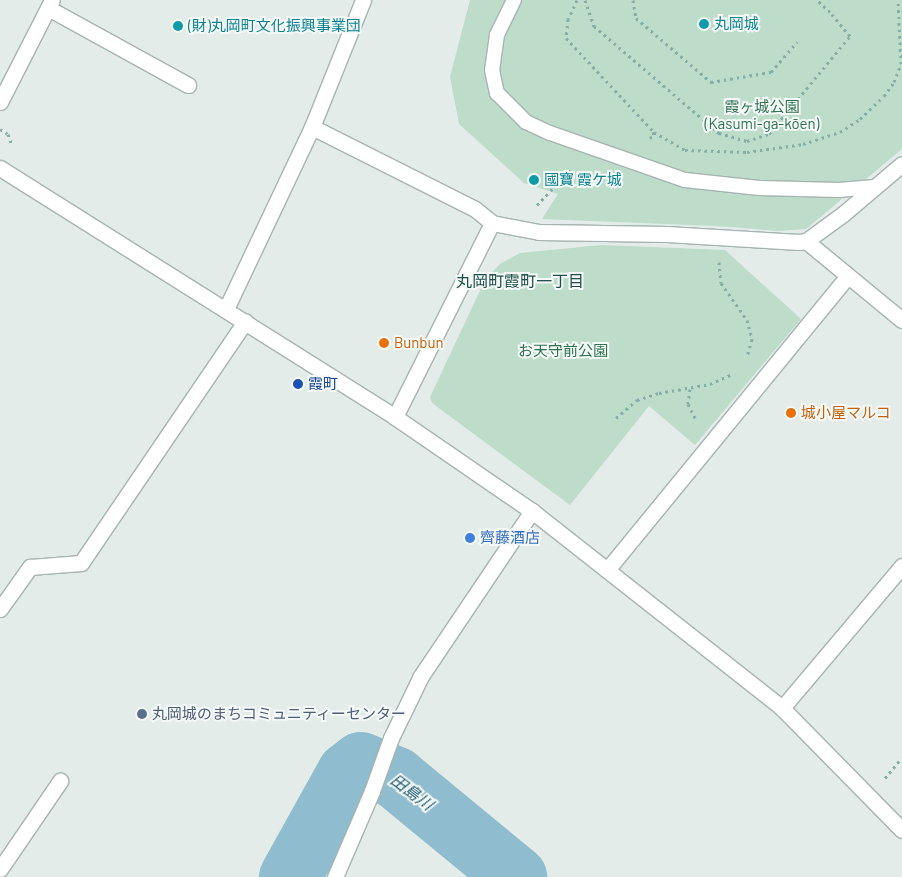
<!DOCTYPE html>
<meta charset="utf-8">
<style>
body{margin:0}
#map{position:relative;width:902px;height:877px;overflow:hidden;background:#e3ece9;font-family:Barlow,"Noto Sans JP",sans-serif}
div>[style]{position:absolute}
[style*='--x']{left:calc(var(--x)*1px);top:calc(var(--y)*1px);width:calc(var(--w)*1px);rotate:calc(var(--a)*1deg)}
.green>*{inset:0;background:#bddcca}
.river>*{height:62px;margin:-31px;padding:0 31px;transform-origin:31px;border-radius:31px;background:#8fbcce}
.path>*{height:3px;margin-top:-1.5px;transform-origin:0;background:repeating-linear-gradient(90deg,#86aea6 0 2.5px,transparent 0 6.5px)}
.roads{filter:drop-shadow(1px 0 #a6b4b1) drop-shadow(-1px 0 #a6b4b1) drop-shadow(0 1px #a6b4b1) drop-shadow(0 -1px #a6b4b1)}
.lane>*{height:14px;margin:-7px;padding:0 7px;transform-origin:7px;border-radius:7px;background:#fff}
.street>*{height:15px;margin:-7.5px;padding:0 7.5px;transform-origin:7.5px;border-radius:7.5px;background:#fff}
.secondary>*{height:15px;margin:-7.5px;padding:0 7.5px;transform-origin:7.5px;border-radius:7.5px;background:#fff}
.dots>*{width:14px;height:14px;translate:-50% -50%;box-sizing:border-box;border:2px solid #f4f9f7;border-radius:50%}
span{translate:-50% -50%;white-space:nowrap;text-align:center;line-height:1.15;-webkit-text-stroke:4px #f4f9f7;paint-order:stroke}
.culture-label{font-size:15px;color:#0d838f}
.left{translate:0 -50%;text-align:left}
.park-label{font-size:15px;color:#307152}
.food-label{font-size:15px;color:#c56008}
.transit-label{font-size:15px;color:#164399}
.shop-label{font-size:15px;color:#366cbe}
.service-label{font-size:15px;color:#4e5e75}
.neighbourhood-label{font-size:16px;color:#214e48}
.water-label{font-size:16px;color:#215c75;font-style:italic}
</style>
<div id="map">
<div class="green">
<div style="clip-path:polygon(470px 0,902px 0,902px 149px,806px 229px,778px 231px,716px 226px,542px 219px,558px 194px,524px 183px,459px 124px,450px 77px)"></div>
<div style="clip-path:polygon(602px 245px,725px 250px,801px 319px,695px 445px,649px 406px,570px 505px,432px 403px,430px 397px,485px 280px,500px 264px,520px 253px)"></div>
</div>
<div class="river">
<div style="--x:290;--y:877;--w:119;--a:-60.9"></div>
<div style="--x:348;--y:773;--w:16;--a:-38"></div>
<div style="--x:361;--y:763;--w:38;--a:23"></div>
<div style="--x:396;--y:778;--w:156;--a:39.5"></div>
</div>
<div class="path">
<div style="--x:577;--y:0;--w:21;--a:115"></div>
<div style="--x:568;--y:19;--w:19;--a:96"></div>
<div style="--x:566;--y:38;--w:129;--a:46.9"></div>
<div style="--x:654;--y:132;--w:5;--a:112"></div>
<div style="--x:652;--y:137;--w:6;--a:162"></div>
<div style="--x:585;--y:0;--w:28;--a:71"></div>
<div style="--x:594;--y:26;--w:165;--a:40.6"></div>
<div style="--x:719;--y:133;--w:29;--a:16"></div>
<div style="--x:747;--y:141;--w:23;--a:-18"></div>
<div style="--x:769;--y:134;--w:127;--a:-50.4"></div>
<div style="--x:850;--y:36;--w:31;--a:-130"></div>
<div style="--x:830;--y:12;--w:18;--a:-137"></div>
<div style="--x:633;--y:0;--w:18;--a:81"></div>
<div style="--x:636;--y:18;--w:99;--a:40.5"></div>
<div style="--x:711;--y:82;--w:61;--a:-9.5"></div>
<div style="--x:771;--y:72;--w:40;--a:-49"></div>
<div style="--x:0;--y:129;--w:9;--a:32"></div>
<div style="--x:8;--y:134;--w:12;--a:70"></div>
<div style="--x:654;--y:132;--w:36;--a:30"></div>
<div style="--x:685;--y:150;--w:62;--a:1.8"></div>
<div style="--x:747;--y:152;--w:57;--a:-8.1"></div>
<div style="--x:803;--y:144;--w:39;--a:-18"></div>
<div style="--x:840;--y:132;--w:24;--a:-33"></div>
<div style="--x:860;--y:119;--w:33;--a:-44"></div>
<div style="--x:884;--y:96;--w:17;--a:-54"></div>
<div style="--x:894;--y:82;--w:19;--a:-69"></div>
<div style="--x:901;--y:64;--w:64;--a:-92.7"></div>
<div style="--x:537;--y:205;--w:51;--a:-46.6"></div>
<div style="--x:719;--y:262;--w:21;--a:85"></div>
<div style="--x:721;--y:283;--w:45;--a:54.9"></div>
<div style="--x:747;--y:320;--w:20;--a:75"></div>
<div style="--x:752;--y:339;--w:18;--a:106"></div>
<div style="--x:690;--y:389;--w:15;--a:98"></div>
<div style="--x:688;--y:404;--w:18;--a:63"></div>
<div style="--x:616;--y:418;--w:28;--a:-41"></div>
<div style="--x:637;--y:400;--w:23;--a:-18"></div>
<div style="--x:659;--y:393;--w:52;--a:-10"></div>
<div style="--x:710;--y:384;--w:24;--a:-24"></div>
<div style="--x:885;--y:778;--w:26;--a:-50"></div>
</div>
<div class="roads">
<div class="lane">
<div style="--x:514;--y:0;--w:39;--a:116"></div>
<div style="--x:497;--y:35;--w:35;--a:98"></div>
<div style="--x:492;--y:70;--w:24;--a:78"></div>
<div style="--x:497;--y:93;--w:41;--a:45"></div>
<div style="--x:526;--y:122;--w:26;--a:25"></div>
<div style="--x:550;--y:133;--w:143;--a:19.2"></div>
<div style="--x:685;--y:180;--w:75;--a:6.1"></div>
<div style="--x:760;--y:188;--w:79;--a:1.5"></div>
<div style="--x:839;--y:190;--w:36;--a:-5"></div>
</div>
<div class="street">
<div style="--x:48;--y:8;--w:160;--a:28.8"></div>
<div style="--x:312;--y:127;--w:182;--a:26.7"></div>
<div style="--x:475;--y:209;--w:22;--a:39"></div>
<div style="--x:492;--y:223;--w:217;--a:116.6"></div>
<div style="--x:492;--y:223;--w:48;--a:10.8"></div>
<div style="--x:539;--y:232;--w:128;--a:0.9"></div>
<div style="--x:667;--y:234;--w:132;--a:3.5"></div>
<div style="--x:799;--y:242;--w:7;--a:-8"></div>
<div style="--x:806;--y:241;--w:46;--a:-36.1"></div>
<div style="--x:843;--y:214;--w:77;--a:-40.3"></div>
<div style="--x:806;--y:241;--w:124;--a:39.5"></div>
<div style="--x:226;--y:309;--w:201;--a:-64.7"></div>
<div style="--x:312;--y:127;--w:137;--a:-68.1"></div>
<div style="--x:607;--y:570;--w:380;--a:-50.7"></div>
<div style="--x:0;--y:609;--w:52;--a:-54.5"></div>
<div style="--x:30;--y:567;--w:51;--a:-4.5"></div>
<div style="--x:81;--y:563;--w:292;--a:-55.8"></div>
<div style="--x:782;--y:708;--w:186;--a:-49.8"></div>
<div style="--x:0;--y:869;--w:107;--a:-55.7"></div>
<div style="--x:335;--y:877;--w:94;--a:-66.7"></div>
<div style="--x:372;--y:791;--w:56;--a:-70.3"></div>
<div style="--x:391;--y:738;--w:69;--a:-64.2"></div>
<div style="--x:421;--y:676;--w:199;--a:-56.1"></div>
</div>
<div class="secondary">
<div style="--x:0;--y:102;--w:114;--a:-63"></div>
<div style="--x:0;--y:168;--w:467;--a:32.2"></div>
<div style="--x:395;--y:417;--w:166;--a:34.5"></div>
<div style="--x:532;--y:511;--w:318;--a:38.2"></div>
<div style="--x:782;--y:708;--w:171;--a:45.5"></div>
</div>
</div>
<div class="dots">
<div style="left:704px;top:24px;background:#0f9aa8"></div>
<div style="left:178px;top:26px;background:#0f9aa8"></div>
<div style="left:534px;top:180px;background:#0f9aa8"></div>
<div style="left:384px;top:343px;background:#e8710a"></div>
<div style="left:298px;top:384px;background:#1a4fb4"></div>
<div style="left:791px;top:413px;background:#e8710a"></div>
<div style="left:470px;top:538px;background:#3f7fe0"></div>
<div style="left:142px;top:714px;background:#5c6f8a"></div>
</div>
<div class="culture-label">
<span class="left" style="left:714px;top:24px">丸岡城</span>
<span class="left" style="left:188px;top:26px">(財)丸岡町文化振興事業団</span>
<span class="left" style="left:544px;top:180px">國寶 霞ケ城</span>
</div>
<div class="park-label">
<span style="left:762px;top:115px">霞ヶ城公園<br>(Kasumi-ga-kōen)</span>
<span style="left:563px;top:351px">お天守前公園</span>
</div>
<div class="food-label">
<span class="left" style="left:394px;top:343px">Bunbun</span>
<span class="left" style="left:801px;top:413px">城小屋マルコ</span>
</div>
<div class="transit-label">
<span class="left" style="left:308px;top:384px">霞町</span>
</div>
<div class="shop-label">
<span class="left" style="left:480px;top:538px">齊藤酒店</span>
</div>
<div class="service-label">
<span class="left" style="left:152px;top:714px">丸岡城のまちコミュニティーセンター</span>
</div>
<div class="neighbourhood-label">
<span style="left:520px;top:281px">丸岡町霞町一丁目</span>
</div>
<div class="water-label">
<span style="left:412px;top:792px;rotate:37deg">田島川</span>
</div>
</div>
